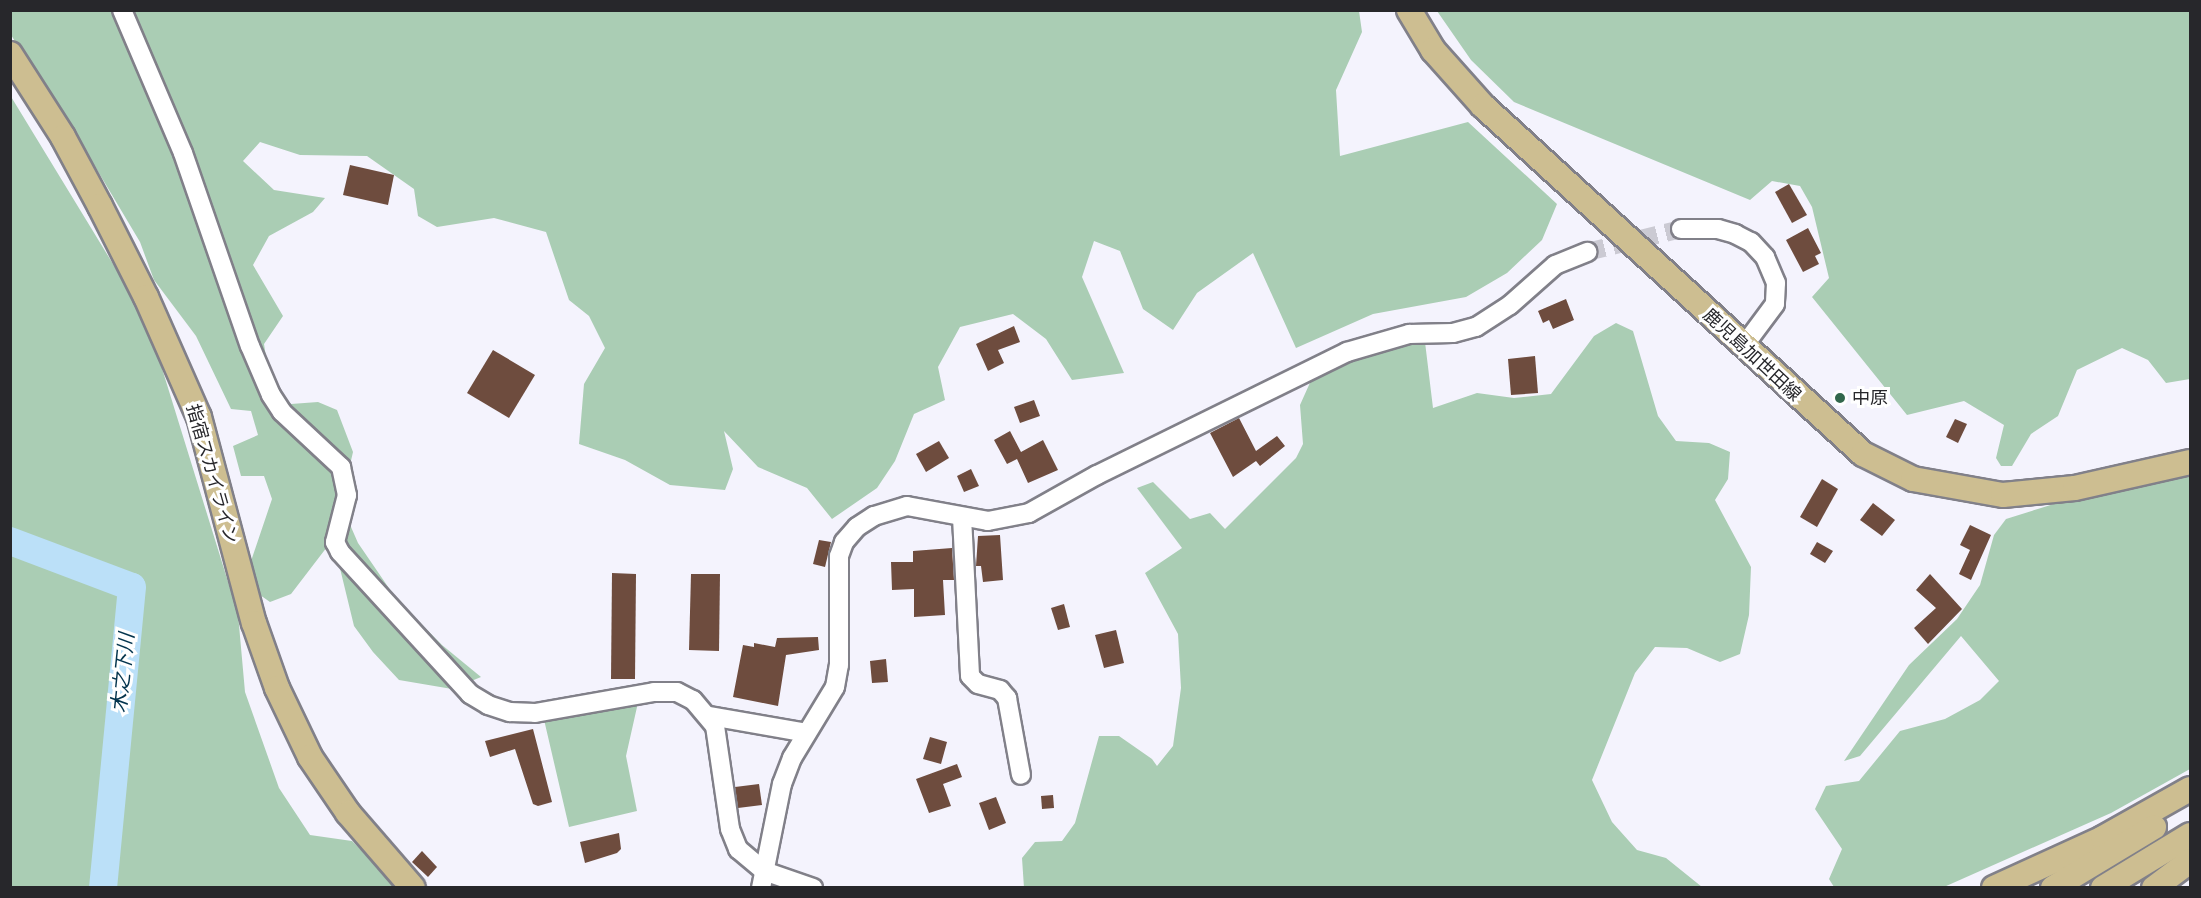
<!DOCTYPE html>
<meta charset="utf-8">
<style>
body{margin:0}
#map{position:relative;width:2201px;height:898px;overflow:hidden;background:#f4f3fd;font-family:Roboto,"Noto Sans JP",sans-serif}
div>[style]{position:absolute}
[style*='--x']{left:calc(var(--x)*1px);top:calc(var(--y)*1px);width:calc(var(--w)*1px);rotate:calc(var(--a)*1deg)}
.forest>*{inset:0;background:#aacdb4}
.river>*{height:28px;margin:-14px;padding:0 14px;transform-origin:14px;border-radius:14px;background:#bbe0f8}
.building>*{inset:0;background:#6e4c3e}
.minor-tunnel>*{height:18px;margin-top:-9px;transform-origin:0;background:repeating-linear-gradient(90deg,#cbcad3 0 18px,transparent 0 27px)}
.roads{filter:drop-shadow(2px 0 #818089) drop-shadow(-2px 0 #818089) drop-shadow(0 2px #818089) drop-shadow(0 -2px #818089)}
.minor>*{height:18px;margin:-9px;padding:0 9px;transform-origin:9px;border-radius:9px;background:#fff}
.major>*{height:24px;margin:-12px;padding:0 12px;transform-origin:12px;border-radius:12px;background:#cdbe91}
.dots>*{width:16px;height:16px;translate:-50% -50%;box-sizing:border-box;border:3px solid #fff;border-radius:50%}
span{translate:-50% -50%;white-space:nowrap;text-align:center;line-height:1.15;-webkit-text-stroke:6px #fff;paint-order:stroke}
.street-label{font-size:18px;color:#27272b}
.poi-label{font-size:18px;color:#27272b}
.left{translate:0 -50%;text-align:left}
.water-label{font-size:20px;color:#03344d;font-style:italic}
.frame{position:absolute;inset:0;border:12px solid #27272b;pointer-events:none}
</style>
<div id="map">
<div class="forest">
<div style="clip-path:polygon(10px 11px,1359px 11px,1362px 32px,1336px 90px,1340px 156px,1468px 122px,1557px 204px,1542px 240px,1507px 273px,1466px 297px,1373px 314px,1296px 348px,1253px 253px,1197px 293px,1173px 330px,1143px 309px,1120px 251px,1094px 241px,1082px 277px,1124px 373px,1072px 380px,1046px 339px,1013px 314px,960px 327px,938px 367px,945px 400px,914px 414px,895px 461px,877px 488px,832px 519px,807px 488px,758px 467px,724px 431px,733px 469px,725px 490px,670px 485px,625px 460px,579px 444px,584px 384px,605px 348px,589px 316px,569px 300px,546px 232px,494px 218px,437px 227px,418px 216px,414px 189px,367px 156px,300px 155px,260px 142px,243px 161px,274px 190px,325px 198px,313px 212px,269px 236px,253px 265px,283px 316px,264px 344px,269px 376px,291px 404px,318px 402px,337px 410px,353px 452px,341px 504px,358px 543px,395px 597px,442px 645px,481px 677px,452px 689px,399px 680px,373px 652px,354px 626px,337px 556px,327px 547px,291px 594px,270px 602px,260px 595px,250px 564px,272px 499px,264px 476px,241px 476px,233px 446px,258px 435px,251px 411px,231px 409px,196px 336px,154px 280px,140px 242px,90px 158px,11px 35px)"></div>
<div style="clip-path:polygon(1437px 11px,2190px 11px,2190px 379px,2166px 383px,2148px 360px,2122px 348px,2077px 370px,2058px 416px,2031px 434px,2012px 466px,2001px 466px,1996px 458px,2004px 425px,1964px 401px,1907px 415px,1812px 297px,1829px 278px,1812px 207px,1800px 186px,1772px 181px,1750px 200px,1514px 102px,1471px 60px)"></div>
<div style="clip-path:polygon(10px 95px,124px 282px,160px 362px,238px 614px,245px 692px,279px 788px,310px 835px,352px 841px,399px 887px,11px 887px)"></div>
<div style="clip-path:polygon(1616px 323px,1633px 331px,1658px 416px,1676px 441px,1709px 443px,1730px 452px,1728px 479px,1715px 500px,1751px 567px,1749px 615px,1740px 654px,1720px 662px,1687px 648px,1655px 647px,1635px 673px,1592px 780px,1612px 822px,1637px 850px,1666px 858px,1702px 887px,1024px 888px,1022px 858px,1035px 842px,1062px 841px,1075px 823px,1099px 736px,1119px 736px,1152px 759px,1157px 766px,1173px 746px,1181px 688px,1178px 634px,1145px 573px,1182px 548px,1137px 488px,1153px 482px,1190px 519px,1210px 513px,1225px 529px,1296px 458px,1303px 444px,1300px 405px,1313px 376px,1375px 351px,1425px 342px,1433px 408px,1477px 393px,1514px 398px,1551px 394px,1594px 336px)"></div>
<div style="clip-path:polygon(2190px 470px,2190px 769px,2111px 813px,1944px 887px,1834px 887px,1829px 879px,1842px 849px,1815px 809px,1826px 786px,1859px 781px,1900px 731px,1945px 719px,1980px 700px,1999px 681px,1961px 636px,1860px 756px,1844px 761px,1909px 665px,1957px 619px,1980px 585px,1994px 535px,2006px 519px,2076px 497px)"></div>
<div style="clip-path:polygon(633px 694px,637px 707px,626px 756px,637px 811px,569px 827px,542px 711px)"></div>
</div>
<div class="river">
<div style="--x:10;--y:541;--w:130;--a:20.7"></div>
<div style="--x:132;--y:587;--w:302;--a:95.5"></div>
</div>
<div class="building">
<div style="clip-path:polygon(350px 165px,394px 175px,388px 205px,343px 195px)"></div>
<div style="clip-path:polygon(1789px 184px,1807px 215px,1792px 223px,1775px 192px)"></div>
<div style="clip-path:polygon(1808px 228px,1821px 253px,1815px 256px,1819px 264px,1803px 272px,1786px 240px)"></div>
<div style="clip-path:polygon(1566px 299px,1574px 320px,1553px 329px,1549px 320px,1543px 323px,1538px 311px)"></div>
<div style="clip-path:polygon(1014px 326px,1020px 342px,998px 350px,1004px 363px,988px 371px,976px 344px)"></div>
<div style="clip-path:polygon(493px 350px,535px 375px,509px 418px,467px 393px)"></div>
<div style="clip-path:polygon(1535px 356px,1538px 393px,1511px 395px,1508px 359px)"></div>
<div style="clip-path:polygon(1034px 400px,1040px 416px,1020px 423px,1014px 407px)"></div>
<div style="clip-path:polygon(1239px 418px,1256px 451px,1277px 436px,1285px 446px,1260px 466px,1256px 461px,1233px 477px,1210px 433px)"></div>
<div style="clip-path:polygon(1955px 419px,1967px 424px,1958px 443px,1946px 437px)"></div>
<div style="clip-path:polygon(1010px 431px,1021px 452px,1043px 440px,1058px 470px,1028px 483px,1017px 459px,1007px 464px,994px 440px)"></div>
<div style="clip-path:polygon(939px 441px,949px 458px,926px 472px,916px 454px)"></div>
<div style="clip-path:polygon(971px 469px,979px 486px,964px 492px,957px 476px)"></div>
<div style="clip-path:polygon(1822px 479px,1838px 489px,1817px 527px,1800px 517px)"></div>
<div style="clip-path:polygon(1873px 503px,1895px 520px,1882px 536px,1860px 520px)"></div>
<div style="clip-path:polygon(1970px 525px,1991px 535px,1971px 580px,1959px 574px,1970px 550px,1960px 545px)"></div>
<div style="clip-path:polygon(1000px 535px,1003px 580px,983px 582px,981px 566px,976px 566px,978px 536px)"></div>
<div style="clip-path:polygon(819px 540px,831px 542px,825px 567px,813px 564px)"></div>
<div style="clip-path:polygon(1817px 542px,1833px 551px,1825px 563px,1810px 554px)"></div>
<div style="clip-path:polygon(952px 548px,954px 580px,943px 580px,945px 615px,914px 617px,914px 589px,892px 590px,891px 562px,913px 562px,913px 551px)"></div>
<div style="clip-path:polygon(612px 573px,636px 574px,635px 679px,611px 679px)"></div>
<div style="clip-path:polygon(691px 574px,720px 574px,719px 651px,689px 650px)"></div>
<div style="clip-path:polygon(1930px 574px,1962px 609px,1928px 644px,1914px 628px,1936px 608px,1916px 590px)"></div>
<div style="clip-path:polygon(1064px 604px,1070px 627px,1058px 630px,1051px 608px)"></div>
<div style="clip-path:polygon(1116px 630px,1124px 663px,1104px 668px,1095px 635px)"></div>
<div style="clip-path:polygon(818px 637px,819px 650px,786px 655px,778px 706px,733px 697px,743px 645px,754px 647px,754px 643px,775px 647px,777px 638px)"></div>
<div style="clip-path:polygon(886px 659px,888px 682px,872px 683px,870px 661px)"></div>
<div style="clip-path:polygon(533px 729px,552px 802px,538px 806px,533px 804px,515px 749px,490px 757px,485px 741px)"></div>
<div style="clip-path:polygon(930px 737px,947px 742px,941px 764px,923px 759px)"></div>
<div style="clip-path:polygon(957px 764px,962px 777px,943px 784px,951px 806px,929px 813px,916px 779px)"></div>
<div style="clip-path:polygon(759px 784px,762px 805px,738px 808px,735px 787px)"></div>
<div style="clip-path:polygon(1053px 795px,1054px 808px,1042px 809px,1041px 796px)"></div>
<div style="clip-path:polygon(996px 797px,1006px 823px,989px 830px,979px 803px)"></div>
<div style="clip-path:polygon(619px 833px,621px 849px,617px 853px,585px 863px,580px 842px)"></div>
<div style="clip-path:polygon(422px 851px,437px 867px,428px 877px,412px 862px)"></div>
</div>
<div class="minor-tunnel">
<div style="--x:1587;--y:252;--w:97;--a:-13.7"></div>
</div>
<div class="roads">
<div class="minor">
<div style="--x:122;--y:10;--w:155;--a:66.9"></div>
<div style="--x:183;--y:153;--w:204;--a:70.9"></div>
<div style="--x:250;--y:346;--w:53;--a:66.8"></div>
<div style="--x:271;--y:395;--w:20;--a:57"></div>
<div style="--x:282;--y:412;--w:81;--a:43"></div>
<div style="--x:341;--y:467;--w:29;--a:78"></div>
<div style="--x:347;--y:495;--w:49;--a:104.3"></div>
<div style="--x:335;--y:542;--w:11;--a:63"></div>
<div style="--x:340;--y:552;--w:193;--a:47.5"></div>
<div style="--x:470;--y:694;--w:21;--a:31"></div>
<div style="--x:488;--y:705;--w:23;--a:18"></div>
<div style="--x:510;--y:712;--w:25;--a:2"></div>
<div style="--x:535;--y:713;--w:121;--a:-10"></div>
<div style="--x:654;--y:692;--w:23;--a:0"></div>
<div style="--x:677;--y:692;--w:18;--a:27"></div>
<div style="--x:693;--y:700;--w:34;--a:50"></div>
<div style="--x:715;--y:726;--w:104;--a:81.7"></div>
<div style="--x:730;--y:829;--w:22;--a:68"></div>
<div style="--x:738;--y:849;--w:34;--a:40"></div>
<div style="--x:764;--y:871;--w:52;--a:19.1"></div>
<div style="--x:1681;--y:229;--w:37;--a:0"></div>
<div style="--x:1718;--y:229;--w:18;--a:16"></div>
<div style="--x:1735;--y:234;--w:18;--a:27"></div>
<div style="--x:1751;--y:242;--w:21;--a:47"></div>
<div style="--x:1765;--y:257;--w:28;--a:67"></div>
<div style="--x:1776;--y:283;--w:21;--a:93"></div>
<div style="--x:1775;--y:304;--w:54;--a:126.7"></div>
<div style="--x:962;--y:517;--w:159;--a:87.1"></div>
<div style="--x:970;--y:676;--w:11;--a:45"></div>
<div style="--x:978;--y:684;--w:23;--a:15"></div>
<div style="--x:1000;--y:690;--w:11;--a:49"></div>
<div style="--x:1007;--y:698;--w:78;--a:79.7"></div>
<div style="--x:710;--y:716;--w:98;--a:9.9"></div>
<div style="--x:761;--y:888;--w:106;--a:-78.6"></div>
<div style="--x:782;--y:784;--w:28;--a:-69"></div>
<div style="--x:792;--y:758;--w:83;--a:-58.8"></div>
<div style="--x:835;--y:687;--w:22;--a:-80"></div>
<div style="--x:839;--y:665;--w:109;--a:-90"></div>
<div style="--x:839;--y:556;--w:15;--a:-70"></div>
<div style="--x:844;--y:542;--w:20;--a:-49"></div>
<div style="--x:857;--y:527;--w:20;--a:-33"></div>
<div style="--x:874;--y:516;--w:34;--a:-17"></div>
<div style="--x:907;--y:506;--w:82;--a:10.5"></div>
<div style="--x:988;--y:521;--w:42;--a:-11"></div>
<div style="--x:1029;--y:513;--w:78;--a:-29.2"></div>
<div style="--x:1097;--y:475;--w:279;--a:-26.2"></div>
<div style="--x:1347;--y:352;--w:65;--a:-16.2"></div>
<div style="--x:1409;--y:334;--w:44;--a:-1.3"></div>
<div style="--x:1453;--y:333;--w:24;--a:-15"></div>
<div style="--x:1476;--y:327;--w:40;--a:-32.9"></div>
<div style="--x:1510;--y:305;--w:60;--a:-41.6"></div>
<div style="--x:1555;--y:265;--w:35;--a:-22"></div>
</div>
<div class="major">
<div style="--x:1409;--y:10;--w:47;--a:59"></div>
<div style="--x:1433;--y:50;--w:75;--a:48.2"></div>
<div style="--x:1483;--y:106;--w:515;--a:42.48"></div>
<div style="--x:1863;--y:454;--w:56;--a:26.6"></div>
<div style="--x:1913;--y:479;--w:91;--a:10.1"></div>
<div style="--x:2003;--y:495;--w:72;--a:-5.6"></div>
<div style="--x:2075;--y:488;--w:118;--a:-12.7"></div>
<div style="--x:10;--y:54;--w:98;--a:57.4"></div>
<div style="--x:63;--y:137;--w:78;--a:61.8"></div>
<div style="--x:100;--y:206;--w:102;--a:63.2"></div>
<div style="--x:146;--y:297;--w:131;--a:66.2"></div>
<div style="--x:199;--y:417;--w:213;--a:75.1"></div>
<div style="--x:254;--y:623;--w:69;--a:70.5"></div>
<div style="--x:277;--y:688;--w:76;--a:64.4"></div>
<div style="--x:310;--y:757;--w:68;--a:55.8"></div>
<div style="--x:348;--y:813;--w:99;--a:49.1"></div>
<div style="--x:1994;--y:888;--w:120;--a:-24.6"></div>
<div style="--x:2103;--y:838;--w:100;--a:-29.4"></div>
<div style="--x:2053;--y:888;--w:118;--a:-31.1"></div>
<div style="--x:2103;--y:888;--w:102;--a:-31.3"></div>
<div style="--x:2154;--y:888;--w:45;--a:-36.9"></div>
</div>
</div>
<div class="dots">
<div style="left:1840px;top:398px;background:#32674c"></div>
</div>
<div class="street-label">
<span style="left:1752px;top:355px;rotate:43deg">鹿児島加世田線</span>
<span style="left:212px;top:474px;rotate:74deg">指宿スカイライン</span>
</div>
<div class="poi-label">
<span class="left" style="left:1852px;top:398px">中原</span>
</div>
<div class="water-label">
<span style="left:123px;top:673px;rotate:-84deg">木之下川</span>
</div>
<div class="frame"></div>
</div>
